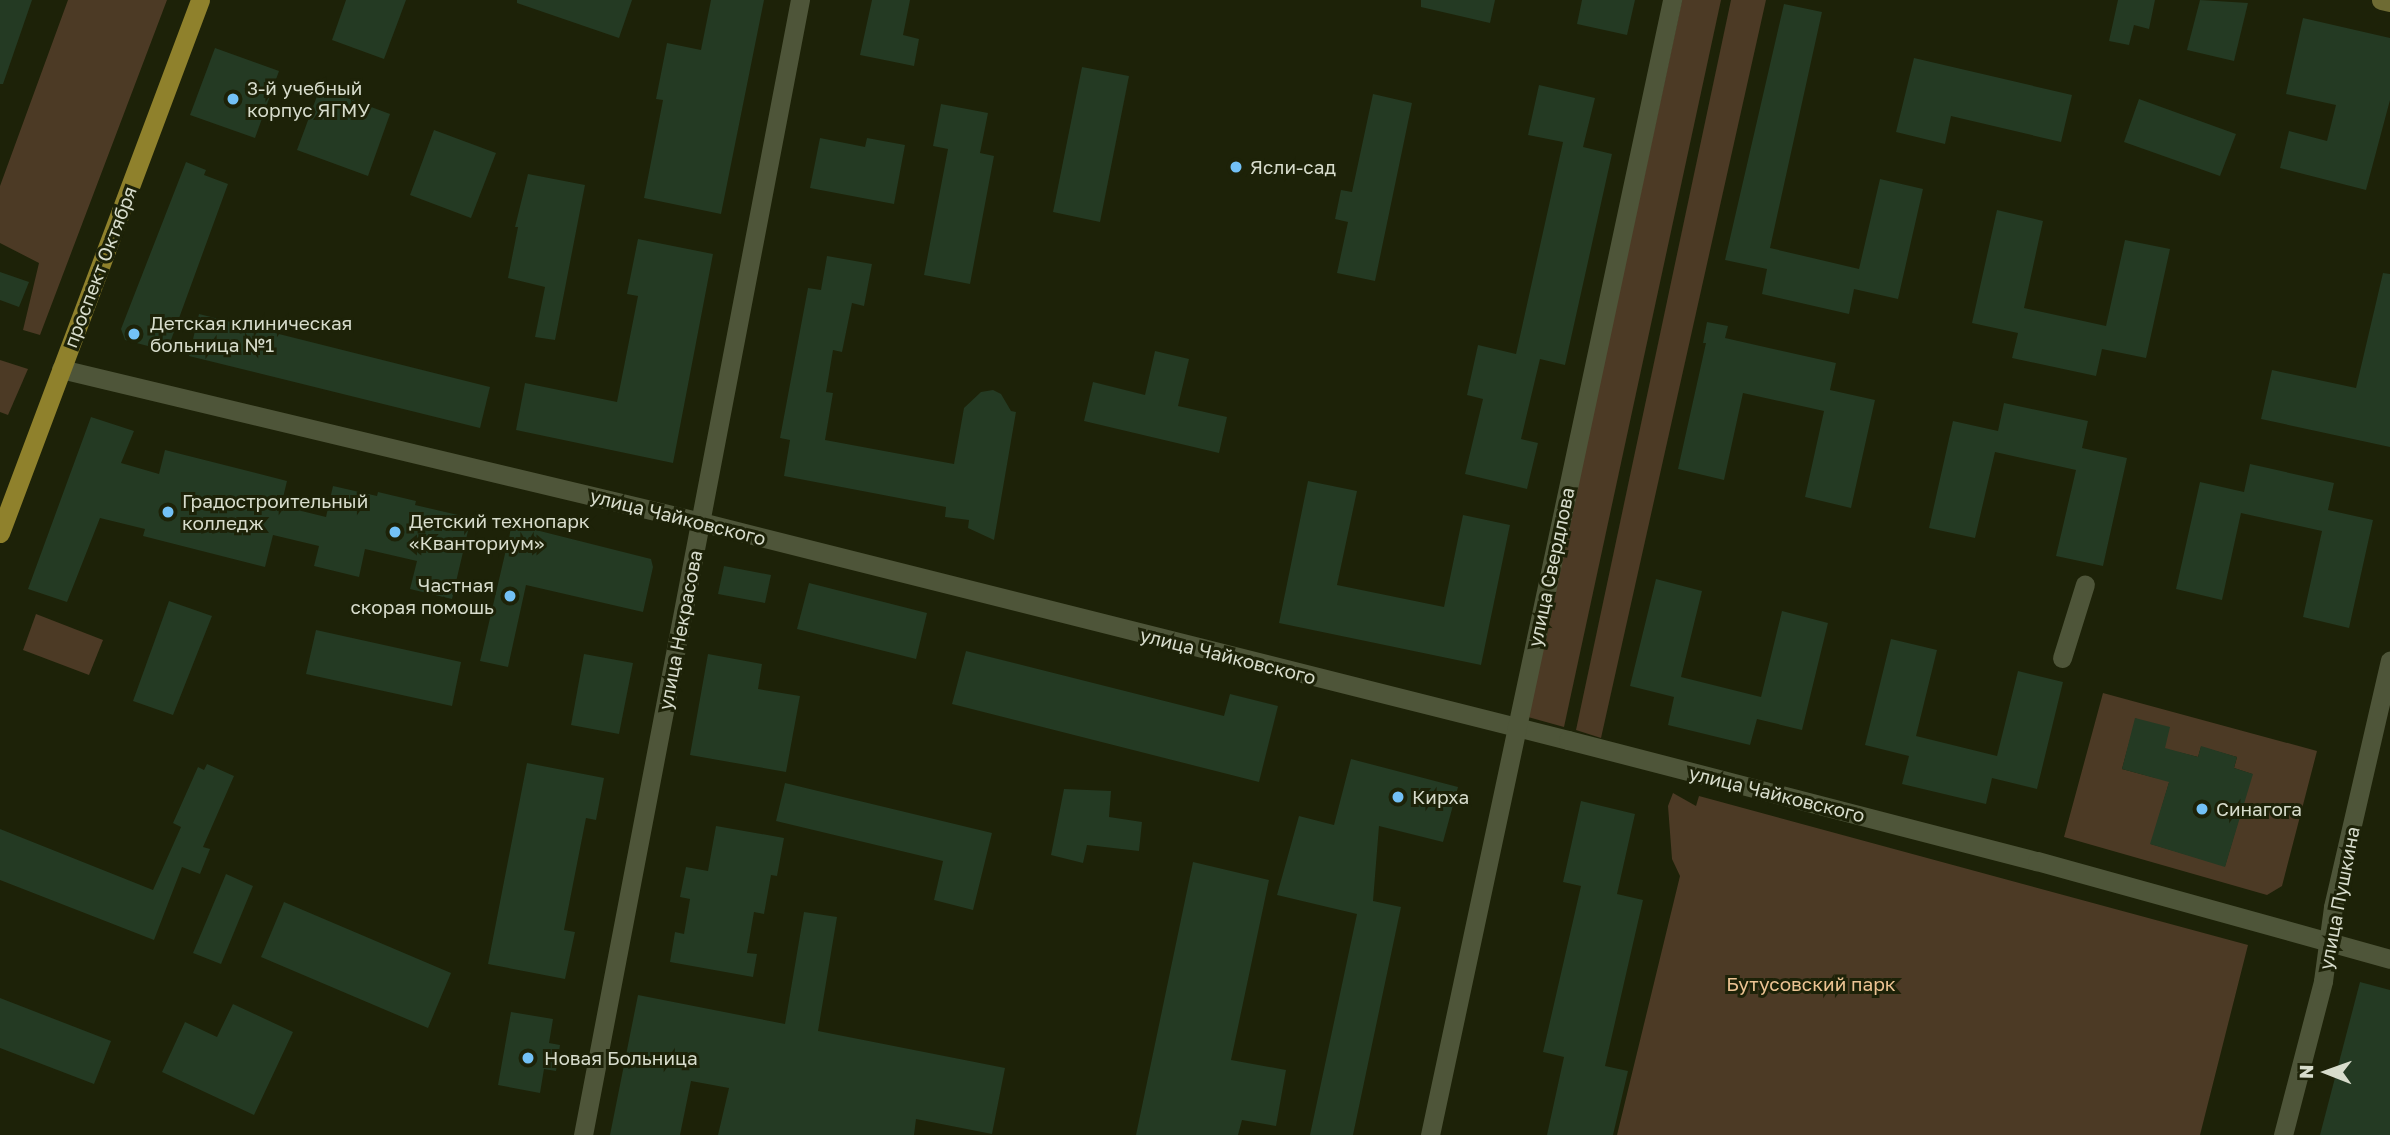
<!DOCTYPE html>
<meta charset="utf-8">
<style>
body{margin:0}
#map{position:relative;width:2390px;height:1135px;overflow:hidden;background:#1d2208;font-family:"Golos Text",sans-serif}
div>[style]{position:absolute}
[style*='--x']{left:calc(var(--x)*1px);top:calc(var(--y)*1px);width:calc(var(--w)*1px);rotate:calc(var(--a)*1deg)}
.green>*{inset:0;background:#4c3a25}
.building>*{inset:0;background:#243a23}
.minor>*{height:19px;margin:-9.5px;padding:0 9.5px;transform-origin:9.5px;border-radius:9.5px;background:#4e5539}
.secondary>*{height:19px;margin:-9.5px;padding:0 9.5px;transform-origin:9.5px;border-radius:9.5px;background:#6e6b33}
.primary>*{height:19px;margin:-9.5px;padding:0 9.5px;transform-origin:9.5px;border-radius:9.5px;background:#8f812c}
.dots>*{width:19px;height:19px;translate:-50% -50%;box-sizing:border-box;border:4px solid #1d2208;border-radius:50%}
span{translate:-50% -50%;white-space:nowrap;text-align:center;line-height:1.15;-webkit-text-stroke:6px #1d2208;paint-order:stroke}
.poi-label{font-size:19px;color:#d7dccc}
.left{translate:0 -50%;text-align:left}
.right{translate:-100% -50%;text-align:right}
.street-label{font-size:19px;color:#d7dccc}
.park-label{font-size:19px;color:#ecc393}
.north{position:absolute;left:2292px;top:1037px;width:70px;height:70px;-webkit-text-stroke:5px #1d2208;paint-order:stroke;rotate:271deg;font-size:19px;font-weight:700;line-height:28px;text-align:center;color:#d7dccc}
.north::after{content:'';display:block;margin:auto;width:24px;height:32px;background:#d7dccc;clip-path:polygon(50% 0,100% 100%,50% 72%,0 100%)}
</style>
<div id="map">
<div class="green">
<div style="clip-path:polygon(68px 0,167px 0,40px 335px,23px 330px,39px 263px,0 243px,0 186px)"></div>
<div style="clip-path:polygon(1682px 0,1721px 0,1564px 727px,1528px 717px)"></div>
<div style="clip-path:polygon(1731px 0,1766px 0,1601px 738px,1576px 730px)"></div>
<div style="clip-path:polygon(0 360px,28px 369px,8px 415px,0 412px)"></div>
<div style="clip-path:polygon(36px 614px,103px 640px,89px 675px,23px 650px)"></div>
<div style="clip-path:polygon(evenodd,2103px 693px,2317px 751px,2282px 886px,2267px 895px,2064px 837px,2103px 693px,2136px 718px,2156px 778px,2122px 769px,2136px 718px,2103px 693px,2201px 747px,2237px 757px,2234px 768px,2252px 774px,2225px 866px,2151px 844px,2178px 752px,2198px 757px,2201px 747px)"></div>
<div style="clip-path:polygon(1673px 793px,1696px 806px,1699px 796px,2248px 945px,2200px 1135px,1617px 1135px,1680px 876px,1672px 859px,1668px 806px)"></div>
</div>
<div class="building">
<div style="clip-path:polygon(0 0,32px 0,3px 84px,0 84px)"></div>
<div style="clip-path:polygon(346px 0,406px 0,384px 59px,332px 40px)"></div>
<div style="clip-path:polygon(517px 0,632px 0,619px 38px,517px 3px)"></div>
<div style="clip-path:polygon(711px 0,764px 0,721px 214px,644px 198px,663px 100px,656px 99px,667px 43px,701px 50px)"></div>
<div style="clip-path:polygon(872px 0,910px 0,903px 35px,919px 39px,914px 66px,860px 55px)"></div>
<div style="clip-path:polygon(1421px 0,1495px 0,1490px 23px,1421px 7px)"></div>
<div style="clip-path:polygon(1582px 0,1635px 0,1627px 35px,1577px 24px)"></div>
<div style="clip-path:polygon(2118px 0,2155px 0,2149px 29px,2134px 25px,2129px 45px,2109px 41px)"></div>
<div style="clip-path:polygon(2200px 0,2248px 3px,2234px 61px,2187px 50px)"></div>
<div style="clip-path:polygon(1784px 4px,1822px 12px,1770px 248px,1859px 269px,1880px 179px,1923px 189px,1898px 299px,1854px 289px,1849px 314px,1762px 294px,1767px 269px,1725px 260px)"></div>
<div style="clip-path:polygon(2303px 18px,2390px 38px,2390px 100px,2366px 190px,2280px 168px,2289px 131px,2327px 141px,2336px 105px,2286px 94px)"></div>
<div style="clip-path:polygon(215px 48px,279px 71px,255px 138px,190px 115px)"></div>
<div style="clip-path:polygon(1914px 58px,2072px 95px,2061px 142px,1951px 116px,1945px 144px,1896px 132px)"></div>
<div style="clip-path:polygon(1082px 67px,1129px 76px,1100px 222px,1053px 212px)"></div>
<div style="clip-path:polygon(1539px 85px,1595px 98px,1583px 147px,1612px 154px,1565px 365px,1540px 359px,1521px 439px,1538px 443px,1527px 489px,1465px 474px,1483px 399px,1467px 395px,1478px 345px,1516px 354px,1563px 142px,1528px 135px)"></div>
<div style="clip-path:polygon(320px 88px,390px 114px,368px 176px,297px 150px)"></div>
<div style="clip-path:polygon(1373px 94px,1412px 103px,1375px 281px,1337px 273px,1348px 222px,1335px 219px,1341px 190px,1352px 192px)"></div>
<div style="clip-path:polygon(2139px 99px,2236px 134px,2220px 176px,2124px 142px)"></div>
<div style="clip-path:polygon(941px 104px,988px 113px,980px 153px,994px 156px,970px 284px,924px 275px,948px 149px,933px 146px)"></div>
<div style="clip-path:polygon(434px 130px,496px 153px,471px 218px,410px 195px)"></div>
<div style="clip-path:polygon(820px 138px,865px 147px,867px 138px,905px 145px,894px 204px,810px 188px)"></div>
<div style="clip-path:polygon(186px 162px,206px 170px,204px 175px,228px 184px,167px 351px,125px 340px,121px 329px)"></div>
<div style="clip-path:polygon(528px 174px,585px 185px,555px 340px,535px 337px,545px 287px,508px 278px,518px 227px,515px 227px)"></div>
<div style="clip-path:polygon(1997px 210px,2043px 221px,2024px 308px,2106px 326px,2125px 240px,2170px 249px,2146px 358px,2102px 349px,2096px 376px,2012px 358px,2018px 333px,1972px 323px)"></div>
<div style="clip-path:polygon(638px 239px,713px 254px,673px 463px,516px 430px,525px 383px,617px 402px,638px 296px,627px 294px)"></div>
<div style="clip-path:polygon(827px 256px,872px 264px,864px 306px,852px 303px,842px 352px,833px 350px,826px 392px,833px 393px,825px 440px,954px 464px,964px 408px,981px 392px,993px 390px,1001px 394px,1011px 411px,1016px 412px,994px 540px,968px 528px,969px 520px,945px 517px,946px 507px,784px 476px,790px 440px,780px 438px,808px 288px,821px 290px)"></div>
<div style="clip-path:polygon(0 272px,29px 282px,19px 307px,0 300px)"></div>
<div style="clip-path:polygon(2383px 273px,2390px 274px,2390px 447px,2261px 419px,2272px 370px,2356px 388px)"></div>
<div style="clip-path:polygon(199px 314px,490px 387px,480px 428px,189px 356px)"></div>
<div style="clip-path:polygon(1707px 322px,1728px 326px,1725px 338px,1836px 363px,1830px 390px,1875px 400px,1851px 508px,1805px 497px,1824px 411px,1743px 393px,1724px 480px,1678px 469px,1706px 343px,1703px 343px)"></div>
<div style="clip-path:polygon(1155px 351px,1189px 359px,1178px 406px,1227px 417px,1219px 453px,1084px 421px,1093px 382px,1145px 395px)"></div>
<div style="clip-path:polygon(2004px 403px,2088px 421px,2082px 448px,2127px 458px,2103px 566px,2056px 556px,2076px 470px,1995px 452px,1975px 538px,1929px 528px,1953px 421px,1998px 431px)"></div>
<div style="clip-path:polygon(91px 417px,134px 431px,121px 463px,159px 474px,165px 450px,287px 481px,281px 506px,326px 517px,333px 486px,377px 496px,378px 492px,416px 501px,415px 505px,471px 518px,452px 599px,410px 589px,417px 561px,365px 549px,359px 577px,314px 566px,319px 546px,273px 535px,265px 567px,143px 536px,145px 529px,100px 518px,67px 602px,28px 589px)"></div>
<div style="clip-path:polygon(2250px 464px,2334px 483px,2328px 510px,2373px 520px,2349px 628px,2303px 617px,2322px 531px,2241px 513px,2222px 600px,2176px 589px,2200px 482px,2244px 492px)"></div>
<div style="clip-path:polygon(1308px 481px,1357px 491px,1337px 585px,1444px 607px,1463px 515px,1510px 525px,1481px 665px,1279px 623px)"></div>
<div style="clip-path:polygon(512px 524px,651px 559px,653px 567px,643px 612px,526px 585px,508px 667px,480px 661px)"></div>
<div style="clip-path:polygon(724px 566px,771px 575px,765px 603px,718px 594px)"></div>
<div style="clip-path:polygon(1656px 579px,1702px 591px,1681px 677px,1761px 697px,1782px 611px,1828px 623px,1802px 730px,1757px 719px,1750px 745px,1668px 725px,1674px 697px,1630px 686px)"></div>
<div style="clip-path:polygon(809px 583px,927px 613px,916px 659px,797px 629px)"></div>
<div style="clip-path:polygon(169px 601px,212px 616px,173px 715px,133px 701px)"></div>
<div style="clip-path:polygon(316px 630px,461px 662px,452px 706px,306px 674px)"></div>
<div style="clip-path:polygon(1891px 639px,1937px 650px,1916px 736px,1997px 756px,2018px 671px,2063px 682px,2037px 789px,1992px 778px,1986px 804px,1902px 784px,1909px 756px,1865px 745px)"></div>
<div style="clip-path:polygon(966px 651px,1224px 716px,1230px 694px,1278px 706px,1259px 782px,952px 704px)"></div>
<div style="clip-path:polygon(584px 654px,633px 663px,619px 734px,571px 725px)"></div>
<div style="clip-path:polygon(708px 654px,762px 664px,758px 689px,800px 696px,786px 772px,690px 755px)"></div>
<div style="clip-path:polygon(2135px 718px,2170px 727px,2165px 748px,2198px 757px,2201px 746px,2237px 757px,2234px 768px,2253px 774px,2225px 867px,2150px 844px,2169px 782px,2122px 769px)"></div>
<div style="clip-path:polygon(1351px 759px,1458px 787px,1443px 842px,1379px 826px,1373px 901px,1401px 907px,1353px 1135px,1310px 1135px,1357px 914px,1277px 895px,1299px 816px,1334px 825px)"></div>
<div style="clip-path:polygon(527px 763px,604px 778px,596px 820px,586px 818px,564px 930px,575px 932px,565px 979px,488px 964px)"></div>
<div style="clip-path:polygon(207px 764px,234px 776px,203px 847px,210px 849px,200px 874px,182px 867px,154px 940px,0 880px,0 829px,153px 890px,181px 827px,173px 823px,198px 767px,204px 770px)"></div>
<div style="clip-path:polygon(785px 783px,992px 833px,973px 910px,934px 900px,943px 861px,776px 821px)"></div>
<div style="clip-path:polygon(1064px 789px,1111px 791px,1109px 817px,1142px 822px,1139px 851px,1087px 845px,1083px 863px,1051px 855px)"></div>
<div style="clip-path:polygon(1581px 801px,1635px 814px,1617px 894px,1643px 900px,1605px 1066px,1628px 1071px,1613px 1135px,1547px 1135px,1564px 1057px,1543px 1052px,1581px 886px,1563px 882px)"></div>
<div style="clip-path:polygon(716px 826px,784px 838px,777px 876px,771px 875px,764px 914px,754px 912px,747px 953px,757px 954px,753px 977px,670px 962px,675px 932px,684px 934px,690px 899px,680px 897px,686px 867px,708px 871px)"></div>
<div style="clip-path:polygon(1193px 862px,1269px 880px,1231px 1060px,1286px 1070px,1276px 1126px,1242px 1120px,1238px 1135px,1136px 1135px)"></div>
<div style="clip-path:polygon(226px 874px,253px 886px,221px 964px,193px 953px)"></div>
<div style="clip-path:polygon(284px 902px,451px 973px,428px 1028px,261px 957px)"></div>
<div style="clip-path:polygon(804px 912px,837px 917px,818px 1031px,1005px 1068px,992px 1134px,916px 1119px,914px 1135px,718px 1135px,729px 1088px,691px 1081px,680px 1135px,610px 1135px,638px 995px,785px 1024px)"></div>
<div style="clip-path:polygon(2360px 982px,2390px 990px,2390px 1135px,2320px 1135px)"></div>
<div style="clip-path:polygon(0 998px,111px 1041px,94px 1084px,0 1048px)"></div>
<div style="clip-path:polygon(233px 1004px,293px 1032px,254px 1115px,162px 1072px,185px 1022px,217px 1037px)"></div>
<div style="clip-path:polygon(511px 1012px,553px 1019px,549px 1043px,560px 1045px,556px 1071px,544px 1069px,540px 1093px,498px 1085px)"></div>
</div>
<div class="minor">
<div style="--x:61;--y:369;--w:658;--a:13.44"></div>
<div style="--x:701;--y:522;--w:894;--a:14.11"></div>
<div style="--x:1568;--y:740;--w:484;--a:14.5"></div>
<div style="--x:2037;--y:861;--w:366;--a:15.5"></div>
<div style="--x:2062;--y:658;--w:77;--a:-72.7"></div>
<div style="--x:583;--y:1135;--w:1156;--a:-79.18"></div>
<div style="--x:1430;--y:1135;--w:1161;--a:-77.96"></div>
<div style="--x:2283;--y:1135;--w:159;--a:-75.4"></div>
<div style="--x:2323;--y:981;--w:75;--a:-82.3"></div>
<div style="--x:2333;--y:907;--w:253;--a:-77"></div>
</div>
<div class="secondary">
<div style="--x:2381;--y:0;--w:9;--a:13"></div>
</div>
<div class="primary">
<div style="--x:0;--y:533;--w:569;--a:-69.43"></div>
</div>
<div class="dots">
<div style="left:233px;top:99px;background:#73c1f6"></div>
<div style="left:1236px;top:167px;background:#73c1f6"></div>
<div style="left:134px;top:334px;background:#73c1f6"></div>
<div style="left:168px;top:512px;background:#73c1f6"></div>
<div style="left:395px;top:532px;background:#73c1f6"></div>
<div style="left:510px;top:596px;background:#73c1f6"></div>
<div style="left:1398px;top:797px;background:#73c1f6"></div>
<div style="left:2202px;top:809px;background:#73c1f6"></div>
<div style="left:528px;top:1058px;background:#73c1f6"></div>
</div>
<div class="poi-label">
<span class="left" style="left:247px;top:99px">3-й учебный<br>корпус ЯГМУ</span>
<span class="left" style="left:1250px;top:167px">Ясли-сад</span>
<span class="left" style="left:150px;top:334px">Детская клиническая<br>больница №1</span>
<span class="left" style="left:182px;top:512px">Градостроительный<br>колледж</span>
<span class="left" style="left:409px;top:532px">Детский технопарк<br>«Кванториум»</span>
<span class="right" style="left:494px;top:596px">Частная<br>скорая помошь</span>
<span class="left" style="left:1412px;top:797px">Кирха</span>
<span class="left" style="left:2216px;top:809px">Синагога</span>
<span class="left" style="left:544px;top:1058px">Новая Больница</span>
</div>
<div class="street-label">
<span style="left:100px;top:267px;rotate:-69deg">проспект Октября</span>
<span style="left:678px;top:517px;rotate:14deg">улица Чайковского</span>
<span style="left:1551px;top:567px;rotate:-78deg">улица Свердлова</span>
<span style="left:680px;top:630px;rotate:-79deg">улица Некрасова</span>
<span style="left:1228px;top:656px;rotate:14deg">улица Чайковского</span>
<span style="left:1777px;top:794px;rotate:14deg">улица Чайковского</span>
<span style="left:2339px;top:898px;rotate:-79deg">улица Пушкина</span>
</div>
<div class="park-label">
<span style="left:1811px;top:984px">Бутусовский парк</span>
</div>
<div class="north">N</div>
</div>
